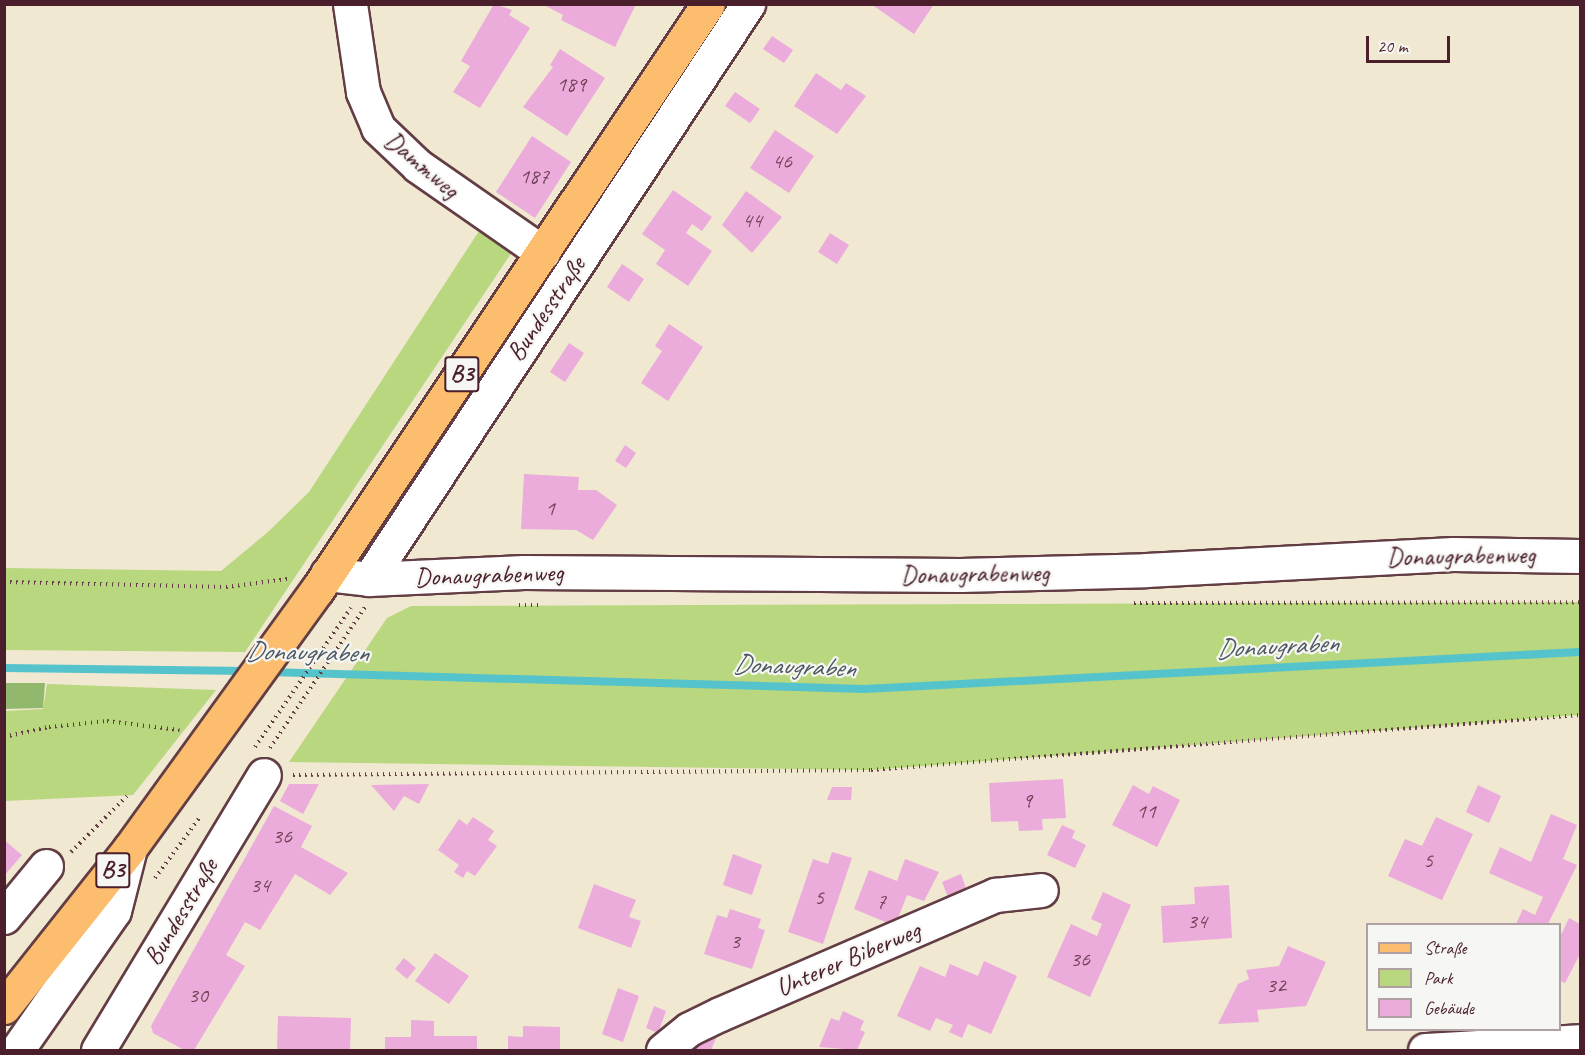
<!DOCTYPE html>
<meta charset="utf-8">
<style>
body{margin:0}
#map{position:relative;width:1585px;height:1055px;overflow:hidden;background:#f0e8d1;font-family:Caveat,sans-serif}
div>[style]{position:absolute}
[style*='--x']{left:calc(var(--x)*1px);top:calc(var(--y)*1px);width:calc(var(--w)*1px);rotate:calc(var(--a)*1deg)}
.green>*{inset:0;background:#b8d77e}
.forest>*{inset:0;background:#92b86d}
.stream>*{height:8px;margin:-4px;padding:0 4px;transform-origin:4px;border-radius:4px;background:#55c3cb}
.building>*{inset:0;background:#ebacdb}
.path>*{height:4px;margin-top:-2px;transform-origin:0;background:repeating-linear-gradient(90deg,#633d44 0 1.5px,transparent 0 6px)}
.roads{filter:drop-shadow(2px 0 #633d44) drop-shadow(-2px 0 #633d44) drop-shadow(0 2px #633d44) drop-shadow(0 -2px #633d44)}
.minor>*{height:33px;margin:-16.5px;padding:0 16.5px;transform-origin:16.5px;border-radius:16.5px;background:#fff}
.major>*{height:33px;margin:-16.5px;padding:0 16.5px;transform-origin:16.5px;border-radius:16.5px;background:#fcbd6f}
span{translate:-50% -50%;white-space:nowrap;text-align:center;line-height:1.15;-webkit-text-stroke:4.5px #f6f6f2;paint-order:stroke}
.number-label{font-size:22px;color:#724257}
.number-label span{-webkit-text-stroke-width:0}
.shield-label span{padding:2px 4px;background:#f6f6f2;border:2px solid;border-radius:4px;-webkit-text-stroke-width:0}
.shield-label{font-size:24px;color:#4a1f2b;font-weight:700}
.street-label{font-size:26px;color:#4a1f2b}
.water-label{font-size:27px;color:#4e5863;font-style:italic}
.frame{position:absolute;inset:0;border:6px solid #4a1f2b;pointer-events:none}
.legend{position:absolute;left:1366px;top:923px;width:195px;height:108px;box-sizing:border-box;background:#f6f6f2;border:2px solid #b1a0a2;margin:0;padding:8px 10px;list-style:none;font-size:18px;color:#4a1f2b}
.legend li{display:flex;align-items:center;gap:12px;height:30px}
.legend b{width:30px;border:2px solid #b1a0a2}
.scale{position:absolute;left:1366px;top:36px;width:84px;height:27px;box-sizing:border-box;border:3px solid #4a1f2b;border-top:0;padding-left:8px;font-size:18px;line-height:21px;white-space:nowrap;color:#4a1f2b;-webkit-text-stroke:4px #f6f6f2;paint-order:stroke}
</style>
<div id="map">
<div class="green">
<div style="clip-path:polygon(481px 228px,514px 249px,245px 652px,5px 650px,5px 568px,221px 571px,268px 532px,309px 492px)"></div>
<div style="clip-path:polygon(1580px 602px,1580px 715px,871px 770px,289px 762px,387px 618px,411px 606px)"></div>
<div style="clip-path:polygon(47px 684px,216px 690px,133px 795px,5px 801px,5px 711px,43px 709px)"></div>
</div>
<div class="forest">
<div style="clip-path:polygon(4px 683px,45px 683px,43px 708px,5px 709px)"></div>
</div>
<div class="stream">
<div style="--x:4;--y:668;--w:245;--a:0.7"></div>
<div style="--x:268;--y:672;--w:596;--a:1.63"></div>
<div style="--x:864;--y:689;--w:717;--a:-2.96"></div>
</div>
<div class="building">
<div style="clip-path:polygon(494px 4px,512px 10px,509px 15px,530px 28px,480px 108px,453px 92px,470px 66px,461px 61px)"></div>
<div style="clip-path:polygon(542px 4px,636px 4px,615px 47px,561px 20px,563px 15px)"></div>
<div style="clip-path:polygon(871px 4px,934px 4px,914px 34px)"></div>
<div style="clip-path:polygon(772px 36px,793px 50px,784px 63px,763px 49px)"></div>
<div style="clip-path:polygon(560px 49px,605px 78px,567px 136px,523px 107px,553px 67px,550px 65px)"></div>
<div style="clip-path:polygon(816px 73px,841px 90px,846px 83px,866px 96px,837px 134px,794px 106px)"></div>
<div style="clip-path:polygon(735px 92px,760px 109px,750px 123px,725px 106px)"></div>
<div style="clip-path:polygon(775px 130px,814px 156px,789px 193px,750px 168px)"></div>
<div style="clip-path:polygon(532px 136px,571px 162px,535px 218px,496px 192px)"></div>
<div style="clip-path:polygon(673px 190px,712px 217px,702px 231px,692px 224px,686px 233px,712px 251px,688px 286px,656px 264px,665px 250px,642px 234px)"></div>
<div style="clip-path:polygon(746px 191px,782px 217px,752px 253px,722px 225px)"></div>
<div style="clip-path:polygon(830px 233px,849px 245px,837px 264px,818px 252px)"></div>
<div style="clip-path:polygon(622px 264px,644px 279px,629px 302px,607px 287px)"></div>
<div style="clip-path:polygon(669px 324px,703px 347px,668px 401px,641px 383px,662px 351px,655px 346px)"></div>
<div style="clip-path:polygon(569px 343px,584px 353px,565px 382px,550px 372px)"></div>
<div style="clip-path:polygon(625px 445px,636px 453px,626px 468px,615px 461px)"></div>
<div style="clip-path:polygon(524px 474px,579px 477px,578px 490px,596px 490px,617px 505px,593px 540px,576px 530px,521px 529px)"></div>
<div style="clip-path:polygon(1063px 779px,1066px 818px,1042px 819px,1043px 830px,1019px 831px,1018px 821px,991px 822px,989px 783px)"></div>
<div style="clip-path:polygon(289px 784px,319px 784px,303px 814px,280px 801px)"></div>
<div style="clip-path:polygon(429px 784px,419px 804px,404px 796px,394px 811px,371px 785px)"></div>
<div style="clip-path:polygon(1133px 785px,1149px 794px,1153px 786px,1180px 800px,1157px 847px,1112px 825px)"></div>
<div style="clip-path:polygon(1478px 785px,1501px 796px,1489px 823px,1466px 812px)"></div>
<div style="clip-path:polygon(832px 787px,852px 787px,851px 800px,827px 800px)"></div>
<div style="clip-path:polygon(274px 806px,312px 826px,301px 847px,348px 873px,330px 895px,295px 874px,260px 930px,245px 922px,226px 955px,245px 966px,194px 1050px,184px 1050px,153px 1033px,151px 1026px)"></div>
<div style="clip-path:polygon(1551px 814px,1577px 825px,1563px 859px,1577px 865px,1548px 924px,1516px 924px,1523px 909px,1535px 915px,1543px 897px,1489px 873px,1500px 847px,1531px 862px)"></div>
<div style="clip-path:polygon(473px 817px,494px 831px,488px 840px,497px 846px,475px 876px,467px 871px,463px 878px,454px 872px,459px 865px,438px 850px,459px 819px,467px 825px)"></div>
<div style="clip-path:polygon(1436px 817px,1473px 834px,1442px 900px,1388px 876px,1405px 839px,1422px 846px)"></div>
<div style="clip-path:polygon(1062px 825px,1075px 831px,1072px 838px,1086px 845px,1075px 868px,1047px 855px)"></div>
<div style="clip-path:polygon(4px 840px,22px 855px,4px 876px)"></div>
<div style="clip-path:polygon(832px 852px,852px 858px,823px 944px,788px 932px,813px 859px,828px 864px)"></div>
<div style="clip-path:polygon(733px 854px,762px 865px,752px 895px,723px 885px)"></div>
<div style="clip-path:polygon(905px 859px,939px 872px,924px 901px,907px 895px,895px 926px,854px 909px,869px 870px,897px 881px)"></div>
<div style="clip-path:polygon(961px 874px,968px 894px,950px 902px,942px 882px)"></div>
<div style="clip-path:polygon(594px 884px,636px 900px,629px 917px,641px 921px,631px 948px,578px 928px)"></div>
<div style="clip-path:polygon(1229px 885px,1232px 938px,1163px 943px,1161px 906px,1195px 904px,1194px 887px)"></div>
<div style="clip-path:polygon(1103px 892px,1131px 905px,1090px 997px,1047px 977px,1071px 924px,1097px 936px,1102px 924px,1091px 919px)"></div>
<div style="clip-path:polygon(730px 909px,761px 919px,758px 928px,765px 930px,752px 969px,704px 954px,717px 915px,727px 918px)"></div>
<div style="clip-path:polygon(1569px 918px,1580px 924px,1580px 954px,1565px 983px,1560px 981px,1560px 937px)"></div>
<div style="clip-path:polygon(1288px 946px,1326px 962px,1306px 1006px,1257px 1010px,1259px 1022px,1218px 1024px,1238px 984px,1249px 979px,1246px 970px,1279px 966px)"></div>
<div style="clip-path:polygon(435px 953px,469px 976px,449px 1004px,415px 981px)"></div>
<div style="clip-path:polygon(404px 958px,416px 968px,407px 979px,395px 969px)"></div>
<div style="clip-path:polygon(984px 961px,1017px 976px,991px 1034px,968px 1024px,962px 1038px,949px 1032px,953px 1025px,936px 1018px,930px 1031px,897px 1016px,920px 966px,945px 977px,950px 964px,978px 976px)"></div>
<div style="clip-path:polygon(618px 988px,639px 996px,623px 1042px,602px 1034px)"></div>
<div style="clip-path:polygon(654px 1006px,666px 1011px,658px 1033px,646px 1028px)"></div>
<div style="clip-path:polygon(843px 1011px,864px 1021px,860px 1030px,865px 1032px,857px 1050px,819px 1047px,831px 1018px,839px 1021px)"></div>
<div style="clip-path:polygon(278px 1016px,351px 1018px,350px 1050px,277px 1050px)"></div>
<div style="clip-path:polygon(411px 1020px,434px 1021px,434px 1036px,477px 1036px,477px 1050px,385px 1050px,385px 1037px,411px 1037px)"></div>
<div style="clip-path:polygon(523px 1026px,560px 1027px,560px 1050px,508px 1050px,508px 1036px,523px 1037px)"></div>
<div style="clip-path:polygon(701px 1030px,717px 1036px,711px 1050px,675px 1050px)"></div>
</div>
<div class="path">
<div style="--x:4;--y:582;--w:222;--a:1.3"></div>
<div style="--x:226;--y:587;--w:63;--a:-7.4"></div>
<div style="--x:1134;--y:603;--w:446;--a:-0.1"></div>
<div style="--x:519;--y:605;--w:20;--a:0"></div>
<div style="--x:4;--y:737;--w:46;--a:-12.5"></div>
<div style="--x:49;--y:727;--w:58;--a:-5.9"></div>
<div style="--x:107;--y:721;--w:73;--a:7.1"></div>
<div style="--x:255;--y:747;--w:169;--a:-55.4"></div>
<div style="--x:270;--y:748;--w:170;--a:-56"></div>
<div style="--x:293;--y:775;--w:578;--a:-0.5"></div>
<div style="--x:871;--y:770;--w:711;--a:-4.44"></div>
<div style="--x:71;--y:852;--w:79;--a:-45"></div>
<div style="--x:155;--y:878;--w:76;--a:-53.6"></div>
</div>
<div class="roads">
<div class="minor">
<div style="--x:350;--y:4;--w:89;--a:81.6"></div>
<div style="--x:363;--y:92;--w:39;--a:67"></div>
<div style="--x:378;--y:128;--w:55;--a:43.5"></div>
<div style="--x:418;--y:166;--w:152;--a:34.8"></div>
<div style="--x:327;--y:574;--w:42;--a:6.8"></div>
<div style="--x:369;--y:579;--w:155;--a:-2.6"></div>
<div style="--x:524;--y:572;--w:436;--a:0.4"></div>
<div style="--x:960;--y:575;--w:186;--a:-1.5"></div>
<div style="--x:1146;--y:570;--w:307;--a:-3"></div>
<div style="--x:1453;--y:554;--w:127;--a:0.9"></div>
<div style="--x:369;--y:579;--w:689;--a:-56.61"></div>
<div style="--x:4;--y:917;--w:66;--a:-50.5"></div>
<div style="--x:17;--y:1050;--w:169;--a:-55.1"></div>
<div style="--x:114;--y:911;--w:65;--a:-75.7"></div>
<div style="--x:98;--y:1050;--w:321;--a:-58.9"></div>
<div style="--x:663;--y:1050;--w:33;--a:-39"></div>
<div style="--x:689;--y:1029;--w:34;--a:-26"></div>
<div style="--x:720;--y:1014;--w:300;--a:-23.4"></div>
<div style="--x:995;--y:895;--w:46;--a:-6.2"></div>
<div style="--x:1425;--y:1050;--w:155;--a:-3.3"></div>
</div>
<div class="major">
<div style="--x:4;--y:1007;--w:203;--a:-51.6"></div>
<div style="--x:130;--y:848;--w:319;--a:-54.1"></div>
<div style="--x:317;--y:590;--w:704;--a:-56.29"></div>
</div>
</div>
<div class="number-label">
<span style="left:571px;top:85px">189</span>
<span style="left:782px;top:162px">46</span>
<span style="left:534px;top:177px">187</span>
<span style="left:752px;top:221px">44</span>
<span style="left:550px;top:509px">1</span>
<span style="left:1027px;top:801px">9</span>
<span style="left:1146px;top:812px">11</span>
<span style="left:282px;top:837px">36</span>
<span style="left:1428px;top:861px">5</span>
<span style="left:260px;top:886px">34</span>
<span style="left:819px;top:898px">5</span>
<span style="left:881px;top:902px">7</span>
<span style="left:1197px;top:922px">34</span>
<span style="left:735px;top:942px">3</span>
<span style="left:1080px;top:960px">36</span>
<span style="left:1276px;top:986px">32</span>
<span style="left:198px;top:996px">30</span>
</div>
<div class="shield-label">
<span style="left:462px;top:374px">B3</span>
<span style="left:113px;top:870px">B3</span>
</div>
<div class="street-label">
<span style="left:422px;top:165px;rotate:40deg">Dammweg</span>
<span style="left:546px;top:309px;rotate:-56deg">Bundesstraße</span>
<span style="left:1461px;top:556px;rotate:-1deg">Donaugrabenweg</span>
<span style="left:975px;top:574px;rotate:-1deg">Donaugrabenweg</span>
<span style="left:489px;top:575px;rotate:-2deg">Donaugrabenweg</span>
<span style="left:181px;top:912px;rotate:-59deg">Bundesstraße</span>
<span style="left:848px;top:959px;rotate:-23deg">Unterer Biberweg</span>
</div>
<div class="water-label">
<span style="left:1277px;top:646px;rotate:-3deg">Donaugraben</span>
<span style="left:307px;top:652px;rotate:1deg">Donaugraben</span>
<span style="left:794px;top:666px;rotate:2deg">Donaugraben</span>
</div>
<div class="frame"></div>
<ul class="legend">
<li><b style="height:8px;background:#fcbd6f"></b>Straße</li>
<li><b style="height:16px;background:#b8d77e"></b>Park</li>
<li><b style="height:16px;background:#ebacdb"></b>Gebäude</li>
</ul>
<div class="scale">20 m</div>
</div>
